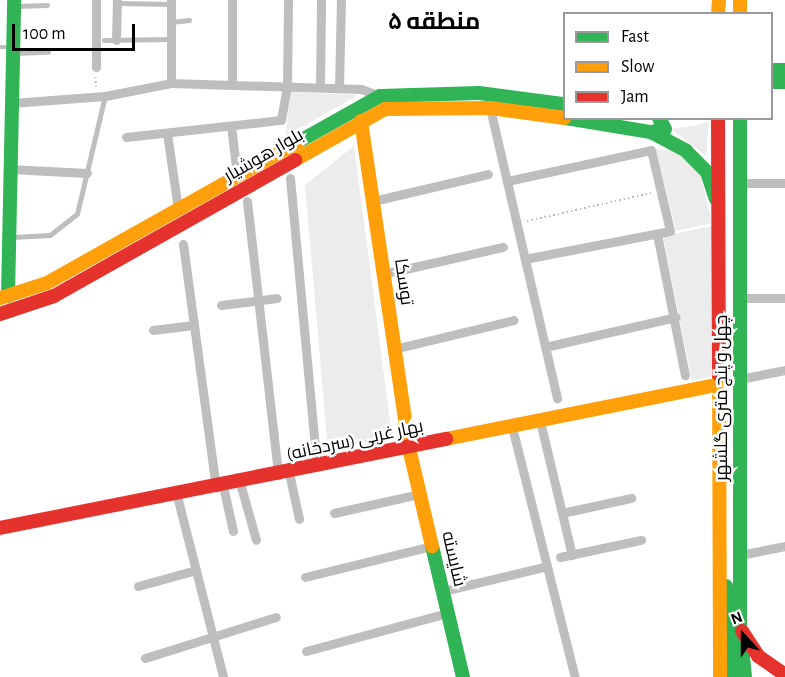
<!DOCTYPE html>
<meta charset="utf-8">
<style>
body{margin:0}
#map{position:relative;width:785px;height:677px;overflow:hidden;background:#fff;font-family:"Alegreya Sans",Cairo,sans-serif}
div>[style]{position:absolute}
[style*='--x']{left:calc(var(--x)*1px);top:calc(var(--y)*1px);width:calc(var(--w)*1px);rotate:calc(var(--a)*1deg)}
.green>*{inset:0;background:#ececec}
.path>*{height:1.5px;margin-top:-0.75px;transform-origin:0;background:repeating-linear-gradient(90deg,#b9b9b9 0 1.5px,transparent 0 4.5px)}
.lane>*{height:4.5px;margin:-2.25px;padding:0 2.25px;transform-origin:2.25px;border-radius:2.25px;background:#bebebe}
.street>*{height:9px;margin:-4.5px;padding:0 4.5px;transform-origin:4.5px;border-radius:4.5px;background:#bebebe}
.fast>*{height:14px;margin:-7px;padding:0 7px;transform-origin:7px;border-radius:7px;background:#30b455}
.slow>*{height:14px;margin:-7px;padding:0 7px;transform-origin:7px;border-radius:7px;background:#ff9f0a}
.jam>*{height:14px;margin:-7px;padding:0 7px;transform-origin:7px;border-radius:7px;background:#e5322d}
span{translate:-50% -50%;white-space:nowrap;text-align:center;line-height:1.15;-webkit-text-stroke:5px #fff;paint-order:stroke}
.street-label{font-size:18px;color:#000}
.district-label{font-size:24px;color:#000;font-weight:700}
.legend{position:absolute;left:563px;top:12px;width:210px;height:108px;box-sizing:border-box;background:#fff;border:2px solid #999;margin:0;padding:8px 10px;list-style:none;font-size:18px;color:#000}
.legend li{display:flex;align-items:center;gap:12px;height:30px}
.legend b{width:30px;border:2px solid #999}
.north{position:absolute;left:713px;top:605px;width:60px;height:60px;-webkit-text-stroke:4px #fff;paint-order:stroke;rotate:339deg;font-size:16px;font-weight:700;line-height:24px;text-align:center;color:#000}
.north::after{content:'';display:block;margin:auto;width:21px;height:27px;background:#000;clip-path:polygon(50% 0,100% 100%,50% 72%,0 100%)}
.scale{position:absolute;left:12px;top:24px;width:123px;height:27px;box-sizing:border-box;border:3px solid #000;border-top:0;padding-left:8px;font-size:18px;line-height:21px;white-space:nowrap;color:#000;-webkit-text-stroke:4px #fff;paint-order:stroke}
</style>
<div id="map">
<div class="green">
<div style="clip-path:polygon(291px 92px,358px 95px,285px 137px)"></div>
<div style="clip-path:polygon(709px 121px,706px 156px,671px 129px,698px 125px)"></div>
<div style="clip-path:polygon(354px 146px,392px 436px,328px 450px,305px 185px)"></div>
<div style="clip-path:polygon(656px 149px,675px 151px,700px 173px,712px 223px,676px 231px)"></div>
<div style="clip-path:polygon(712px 226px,711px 377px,692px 381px,663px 236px)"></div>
</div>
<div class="path">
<div style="--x:96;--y:77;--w:10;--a:90"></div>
<div style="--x:527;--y:221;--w:127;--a:-12.7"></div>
</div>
<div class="lane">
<div style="--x:117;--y:3;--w:54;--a:1.1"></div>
<div style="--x:17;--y:6;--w:30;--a:-2"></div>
<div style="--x:171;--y:22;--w:18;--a:-6"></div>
<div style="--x:104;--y:40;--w:67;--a:-0.9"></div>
<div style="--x:0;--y:47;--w:10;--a:0"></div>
<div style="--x:16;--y:53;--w:32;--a:-2"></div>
<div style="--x:12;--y:237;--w:38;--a:-3"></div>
<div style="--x:50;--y:235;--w:34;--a:-38"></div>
<div style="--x:77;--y:214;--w:121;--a:-76.7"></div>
</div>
<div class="street">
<div style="--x:116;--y:40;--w:40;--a:-88.6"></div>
<div style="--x:96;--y:67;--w:67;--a:-90"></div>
<div style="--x:171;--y:83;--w:83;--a:-90"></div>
<div style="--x:232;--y:85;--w:85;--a:-90"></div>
<div style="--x:320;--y:87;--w:87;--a:-89.3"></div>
<div style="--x:339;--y:88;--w:88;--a:-88.7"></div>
<div style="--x:12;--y:103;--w:93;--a:-4.3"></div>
<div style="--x:105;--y:96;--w:67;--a:-11.1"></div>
<div style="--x:171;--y:83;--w:190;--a:1.8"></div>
<div style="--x:361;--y:89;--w:20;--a:20"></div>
<div style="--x:490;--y:108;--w:298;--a:77"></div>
<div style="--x:231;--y:126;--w:40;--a:82.9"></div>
<div style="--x:167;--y:133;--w:77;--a:81.8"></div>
<div style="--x:126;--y:137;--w:156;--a:-6.3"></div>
<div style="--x:281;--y:120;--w:35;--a:-80"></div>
<div style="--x:287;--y:86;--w:86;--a:-89.3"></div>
<div style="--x:10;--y:169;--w:77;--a:3"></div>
<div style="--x:290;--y:178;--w:290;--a:84.7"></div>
<div style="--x:507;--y:181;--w:147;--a:-12.1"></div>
<div style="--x:651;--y:150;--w:83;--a:76.8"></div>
<div style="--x:670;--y:231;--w:148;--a:169.1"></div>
<div style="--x:740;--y:183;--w:45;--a:0"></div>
<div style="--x:247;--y:201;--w:276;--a:83.5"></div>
<div style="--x:373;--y:201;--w:118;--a:-13.2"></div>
<div style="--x:657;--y:234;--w:144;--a:78.8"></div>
<div style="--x:183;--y:244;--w:246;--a:82.3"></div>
<div style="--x:383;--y:274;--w:123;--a:-12.7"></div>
<div style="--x:740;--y:298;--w:45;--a:0"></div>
<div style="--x:221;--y:305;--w:56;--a:-7.1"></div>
<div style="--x:153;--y:330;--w:41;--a:-7"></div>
<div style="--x:545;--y:347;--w:134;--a:-12.9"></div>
<div style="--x:394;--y:349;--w:123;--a:-13.6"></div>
<div style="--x:740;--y:379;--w:46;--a:-11.3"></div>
<div style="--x:540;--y:421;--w:138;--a:76.6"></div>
<div style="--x:512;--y:427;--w:258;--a:75.9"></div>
<div style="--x:289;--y:473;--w:47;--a:77.7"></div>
<div style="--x:240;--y:483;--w:59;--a:74.3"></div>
<div style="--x:223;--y:486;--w:46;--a:77.5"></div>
<div style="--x:177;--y:496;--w:187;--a:75.7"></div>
<div style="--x:334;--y:513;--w:88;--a:-12.5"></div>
<div style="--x:562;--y:513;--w:71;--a:-12.3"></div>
<div style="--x:740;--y:555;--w:46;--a:-11.3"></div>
<div style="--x:560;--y:557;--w:83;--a:-11.9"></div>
<div style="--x:305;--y:577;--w:131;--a:-13.7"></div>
<div style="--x:138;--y:586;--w:60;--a:-15.4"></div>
<div style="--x:443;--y:591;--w:107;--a:-13.5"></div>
<div style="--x:306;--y:651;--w:147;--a:-15"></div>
<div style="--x:145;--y:658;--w:137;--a:-17.4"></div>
</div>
<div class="fast">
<div style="--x:772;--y:70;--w:13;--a:0"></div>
<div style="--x:772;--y:82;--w:13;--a:0"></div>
<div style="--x:566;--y:118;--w:86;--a:9.4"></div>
<div style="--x:651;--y:132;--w:40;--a:28"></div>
<div style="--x:686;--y:151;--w:30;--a:45"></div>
<div style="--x:707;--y:172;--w:28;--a:72"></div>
<div style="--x:740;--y:118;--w:509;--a:90"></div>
<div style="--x:740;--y:627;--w:50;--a:84.3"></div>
<div style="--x:651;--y:132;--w:14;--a:-12"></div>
<div style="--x:665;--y:129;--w:13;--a:-119"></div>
<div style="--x:298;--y:142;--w:94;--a:-29.3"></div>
<div style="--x:380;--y:96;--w:99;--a:-1.7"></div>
<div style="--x:479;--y:93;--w:86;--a:7.4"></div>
<div style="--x:8;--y:296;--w:296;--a:-88.8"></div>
<div style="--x:432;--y:546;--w:135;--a:76.7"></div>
<div style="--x:726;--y:586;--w:91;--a:86.2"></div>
</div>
<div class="slow">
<div style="--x:740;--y:0;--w:14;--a:90"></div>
<div style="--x:718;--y:14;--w:14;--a:-86"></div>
<div style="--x:361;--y:121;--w:331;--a:81.6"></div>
<div style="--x:409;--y:448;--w:101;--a:76.8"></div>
<div style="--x:295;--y:160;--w:103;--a:-29.5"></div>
<div style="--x:385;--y:109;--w:105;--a:-0.5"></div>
<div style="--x:490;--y:108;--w:75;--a:7.7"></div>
<div style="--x:0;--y:298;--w:49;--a:-17.7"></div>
<div style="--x:47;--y:283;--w:288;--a:-29.3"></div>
<div style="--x:719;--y:375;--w:302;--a:89.8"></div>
<div style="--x:446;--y:439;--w:276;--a:-11.3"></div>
</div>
<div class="jam">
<div style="--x:718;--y:118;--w:257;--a:89.8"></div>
<div style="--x:0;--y:314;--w:57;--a:-18.4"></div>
<div style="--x:54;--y:296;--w:277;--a:-29.4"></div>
<div style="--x:0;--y:528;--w:455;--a:-11.3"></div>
<div style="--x:742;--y:631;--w:30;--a:57"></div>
<div style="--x:758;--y:656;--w:33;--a:35"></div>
</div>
<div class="street-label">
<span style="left:264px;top:156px;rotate:-30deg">بلوار هوشیار</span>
<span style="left:403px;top:282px;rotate:82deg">توسکا</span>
<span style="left:722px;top:398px;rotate:-90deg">چهل و پنج متری گلشهر</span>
<span style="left:355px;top:441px;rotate:-12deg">بهار غربی (سردخانه)</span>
<span style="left:453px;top:559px;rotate:77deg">شایسته</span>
</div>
<div class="district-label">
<span style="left:434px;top:23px">منطقه ۵</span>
</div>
<ul class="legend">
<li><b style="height:8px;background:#30b455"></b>Fast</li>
<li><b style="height:8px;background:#ff9f0a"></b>Slow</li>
<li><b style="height:8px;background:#e5322d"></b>Jam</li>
</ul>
<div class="north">N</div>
<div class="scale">100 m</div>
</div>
